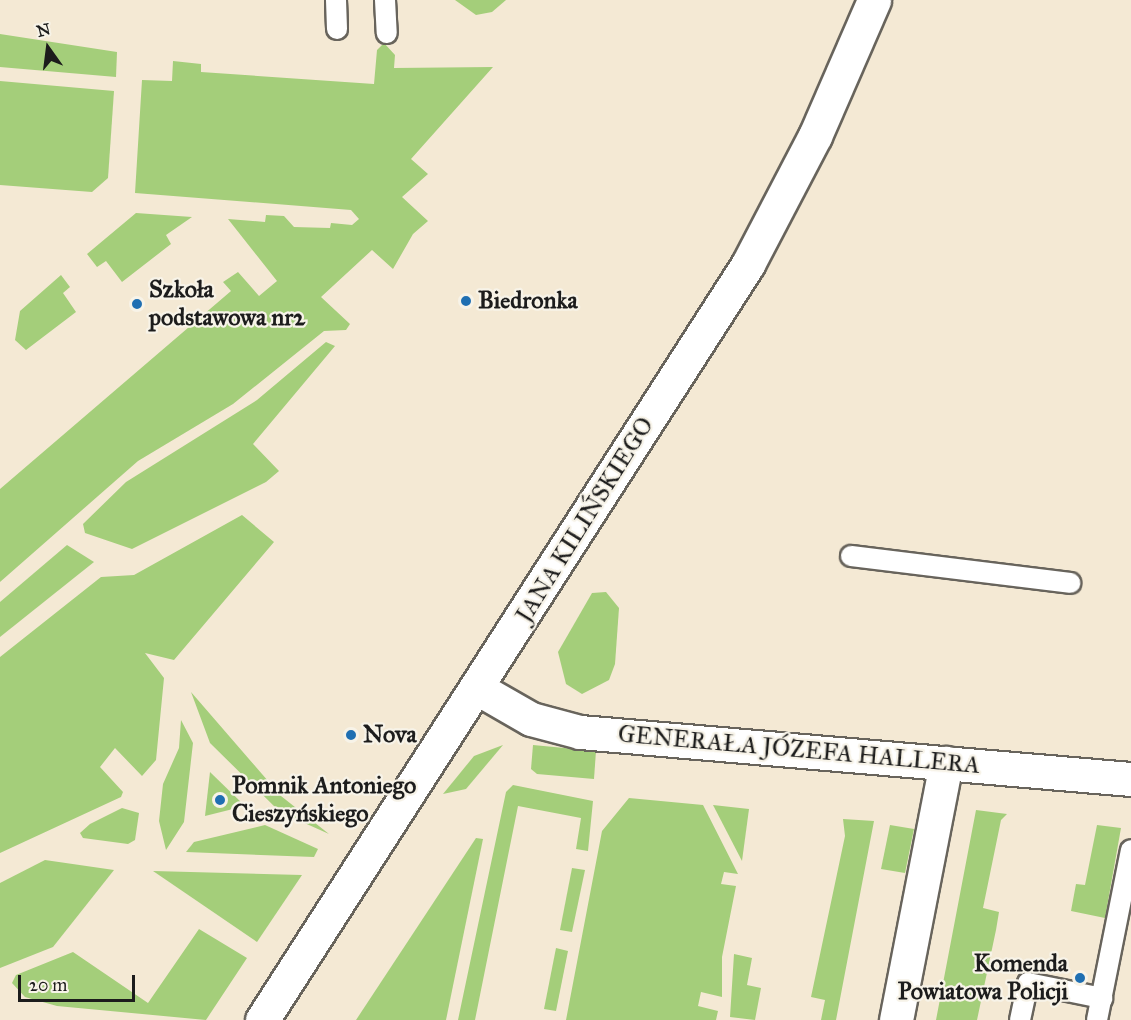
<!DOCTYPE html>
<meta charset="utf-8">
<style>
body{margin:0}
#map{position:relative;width:1131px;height:1020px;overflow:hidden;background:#f4e9d4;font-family:"IM FELL Great Primer",serif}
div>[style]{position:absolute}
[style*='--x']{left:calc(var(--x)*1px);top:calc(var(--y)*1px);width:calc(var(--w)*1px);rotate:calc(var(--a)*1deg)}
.green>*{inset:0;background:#a4ce7a}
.roads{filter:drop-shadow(2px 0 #68645c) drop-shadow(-2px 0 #68645c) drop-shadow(0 2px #68645c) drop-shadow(0 -2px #68645c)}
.service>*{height:20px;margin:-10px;padding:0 10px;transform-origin:10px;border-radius:10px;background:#fff}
.minor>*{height:33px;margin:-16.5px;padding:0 16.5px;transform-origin:16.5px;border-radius:16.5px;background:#fff}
.tertiary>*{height:33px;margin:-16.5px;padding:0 16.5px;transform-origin:16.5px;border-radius:16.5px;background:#fff}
.dots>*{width:16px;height:16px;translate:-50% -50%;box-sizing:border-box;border:3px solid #f7f3e8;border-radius:50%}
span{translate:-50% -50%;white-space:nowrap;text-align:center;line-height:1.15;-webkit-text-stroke:4.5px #f7f3e8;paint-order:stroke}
.poi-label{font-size:24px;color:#1c1c1c;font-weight:700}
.left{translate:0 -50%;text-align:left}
.right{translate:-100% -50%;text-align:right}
.street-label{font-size:24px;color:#1c1c1c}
.north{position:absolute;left:18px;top:18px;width:60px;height:60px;-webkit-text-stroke:4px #f7f3e8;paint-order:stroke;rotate:346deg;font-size:16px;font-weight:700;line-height:24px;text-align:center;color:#1c1c1c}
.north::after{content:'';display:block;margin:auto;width:21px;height:27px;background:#1c1c1c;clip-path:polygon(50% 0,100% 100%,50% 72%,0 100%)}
.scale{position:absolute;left:18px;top:975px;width:117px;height:27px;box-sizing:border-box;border:3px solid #1c1c1c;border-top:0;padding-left:8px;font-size:18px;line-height:21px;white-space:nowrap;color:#1c1c1c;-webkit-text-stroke:4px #f7f3e8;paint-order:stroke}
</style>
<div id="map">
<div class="green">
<div style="clip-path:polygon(455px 0,506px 0,492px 12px,476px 15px)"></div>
<div style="clip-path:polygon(0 34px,117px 52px,116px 77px,0 67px)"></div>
<div style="clip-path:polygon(384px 43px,395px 55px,394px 68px,493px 67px,411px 159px,428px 174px,402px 197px,428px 221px,413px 234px,393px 269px,372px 250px,321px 297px,350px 324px,346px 330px,324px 331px,233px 404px,138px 461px,0 582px,0 489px,231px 291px,223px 282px,238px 272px,259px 296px,277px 281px,228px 219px,265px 222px,266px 215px,284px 216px,294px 227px,330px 228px,331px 223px,352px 225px,359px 219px,351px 210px,135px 193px,142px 80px,172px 81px,173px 61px,201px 64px,201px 72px,374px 84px,377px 50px)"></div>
<div style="clip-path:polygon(0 81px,114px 91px,108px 178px,92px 192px,0 185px)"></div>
<div style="clip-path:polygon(136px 213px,192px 217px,166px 235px,171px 244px,122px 282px,106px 261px,97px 267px,87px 254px)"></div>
<div style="clip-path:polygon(61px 275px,70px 287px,63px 293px,76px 312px,26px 350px,15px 340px,20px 311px)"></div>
<div style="clip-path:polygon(326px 342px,335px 346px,253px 444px,279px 471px,266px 482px,132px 549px,85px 533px,83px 524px,126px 482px,257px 400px)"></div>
<div style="clip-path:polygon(242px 515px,274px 542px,174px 660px,145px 653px,164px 678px,156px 760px,142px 776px,115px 748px,100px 767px,123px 792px,121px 797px,0 853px,0 657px,101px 577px,134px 575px)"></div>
<div style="clip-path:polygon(67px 545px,94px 562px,0 637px,0 602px)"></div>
<div style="clip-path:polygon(606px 592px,619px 608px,615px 664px,609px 680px,582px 694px,566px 684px,558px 652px,592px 593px)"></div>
<div style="clip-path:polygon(191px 692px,281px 796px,329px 834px,280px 812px,210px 743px)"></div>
<div style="clip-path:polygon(181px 720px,193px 743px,184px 822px,166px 850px,159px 821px,163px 784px,179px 748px)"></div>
<div style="clip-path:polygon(503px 745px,466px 789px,443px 794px,474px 756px)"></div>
<div style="clip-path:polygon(533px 745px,596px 751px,594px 779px,537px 774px,531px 769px)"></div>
<div style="clip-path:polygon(210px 772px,245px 806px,205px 816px)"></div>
<div style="clip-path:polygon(513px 785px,593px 801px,588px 851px,576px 849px,581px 818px,518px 806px,475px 1020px,458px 1020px,506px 792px)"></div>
<div style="clip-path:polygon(629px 798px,703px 805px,738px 874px,724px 872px,721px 884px,736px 886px,722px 957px,722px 997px,701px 992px,698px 1006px,718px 1011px,716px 1020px,566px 1020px,602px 831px)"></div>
<div style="clip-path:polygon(713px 805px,749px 809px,742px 861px)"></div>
<div style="clip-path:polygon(122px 808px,139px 813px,135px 840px,128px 844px,83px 838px,80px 833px,90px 824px)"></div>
<div style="clip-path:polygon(976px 810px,1007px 814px,1001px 820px,983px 908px,999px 912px,996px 930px,977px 1020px,936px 1020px)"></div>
<div style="clip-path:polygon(843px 819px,874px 821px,836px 1020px,821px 1020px,825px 1000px,811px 997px,845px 836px)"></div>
<div style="clip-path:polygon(265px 825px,318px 849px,314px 857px,186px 852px,194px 842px)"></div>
<div style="clip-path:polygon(890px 825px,914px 829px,905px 873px,881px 869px)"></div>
<div style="clip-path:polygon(1097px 825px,1121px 828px,1105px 918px,1071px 911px,1076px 884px,1085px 885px)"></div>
<div style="clip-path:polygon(476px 838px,483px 839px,446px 1020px,356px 1020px)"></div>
<div style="clip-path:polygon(45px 860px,114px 870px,53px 947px,0 968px,0 883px)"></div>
<div style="clip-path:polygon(572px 868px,585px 870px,572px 932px,560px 930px)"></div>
<div style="clip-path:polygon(153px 871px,302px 875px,257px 942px)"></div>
<div style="clip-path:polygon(199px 929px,247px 958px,206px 1020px,57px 1006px,25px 997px,12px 983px,16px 975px,73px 952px,148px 1003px)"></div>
<div style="clip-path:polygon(556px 948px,568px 951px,556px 1011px,544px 1009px)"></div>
<div style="clip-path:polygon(734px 954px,752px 958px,747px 985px,761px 988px,755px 1020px,730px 1017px)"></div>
</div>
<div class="roads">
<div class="service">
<div style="--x:336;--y:0;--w:29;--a:88"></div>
<div style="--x:385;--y:0;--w:33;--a:87"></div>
<div style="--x:851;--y:556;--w:221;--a:7"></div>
<div style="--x:1020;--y:1020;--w:38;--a:-78"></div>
<div style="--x:1028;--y:983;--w:76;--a:11.5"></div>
<div style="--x:1097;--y:1020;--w:173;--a:-78.7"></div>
</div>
<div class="minor">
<div style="--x:477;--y:688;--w:62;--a:29.9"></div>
<div style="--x:531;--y:719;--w:51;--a:14.9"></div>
<div style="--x:580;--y:732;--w:553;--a:4.88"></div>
<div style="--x:896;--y:1020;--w:262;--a:-79"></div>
</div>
<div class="tertiary">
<div style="--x:262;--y:1020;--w:899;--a:-57.26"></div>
<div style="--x:748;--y:264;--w:144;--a:-62.4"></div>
<div style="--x:815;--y:136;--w:148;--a:-66.5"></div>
</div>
</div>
<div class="dots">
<div style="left:466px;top:301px;background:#1f6fb2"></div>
<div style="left:137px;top:304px;background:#1f6fb2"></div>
<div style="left:351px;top:735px;background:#1f6fb2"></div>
<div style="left:220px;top:800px;background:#1f6fb2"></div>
<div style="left:1080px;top:978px;background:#1f6fb2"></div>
</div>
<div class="poi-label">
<span class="left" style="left:149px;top:304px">Szkoła<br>podstawowa nr2</span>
<span class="left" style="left:478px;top:301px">Biedronka</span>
<span class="left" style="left:363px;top:735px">Nova</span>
<span class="left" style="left:232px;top:800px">Pomnik Antoniego<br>Cieszyńskiego</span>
<span class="right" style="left:1068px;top:978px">Komenda<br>Powiatowa Policji</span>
</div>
<div class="street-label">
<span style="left:585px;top:520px;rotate:-58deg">JANA KILIŃSKIEGO</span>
<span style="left:799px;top:750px;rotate:5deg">GENERAŁA JÓZEFA HALLERA</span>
</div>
<div class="north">N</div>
<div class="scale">20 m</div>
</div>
